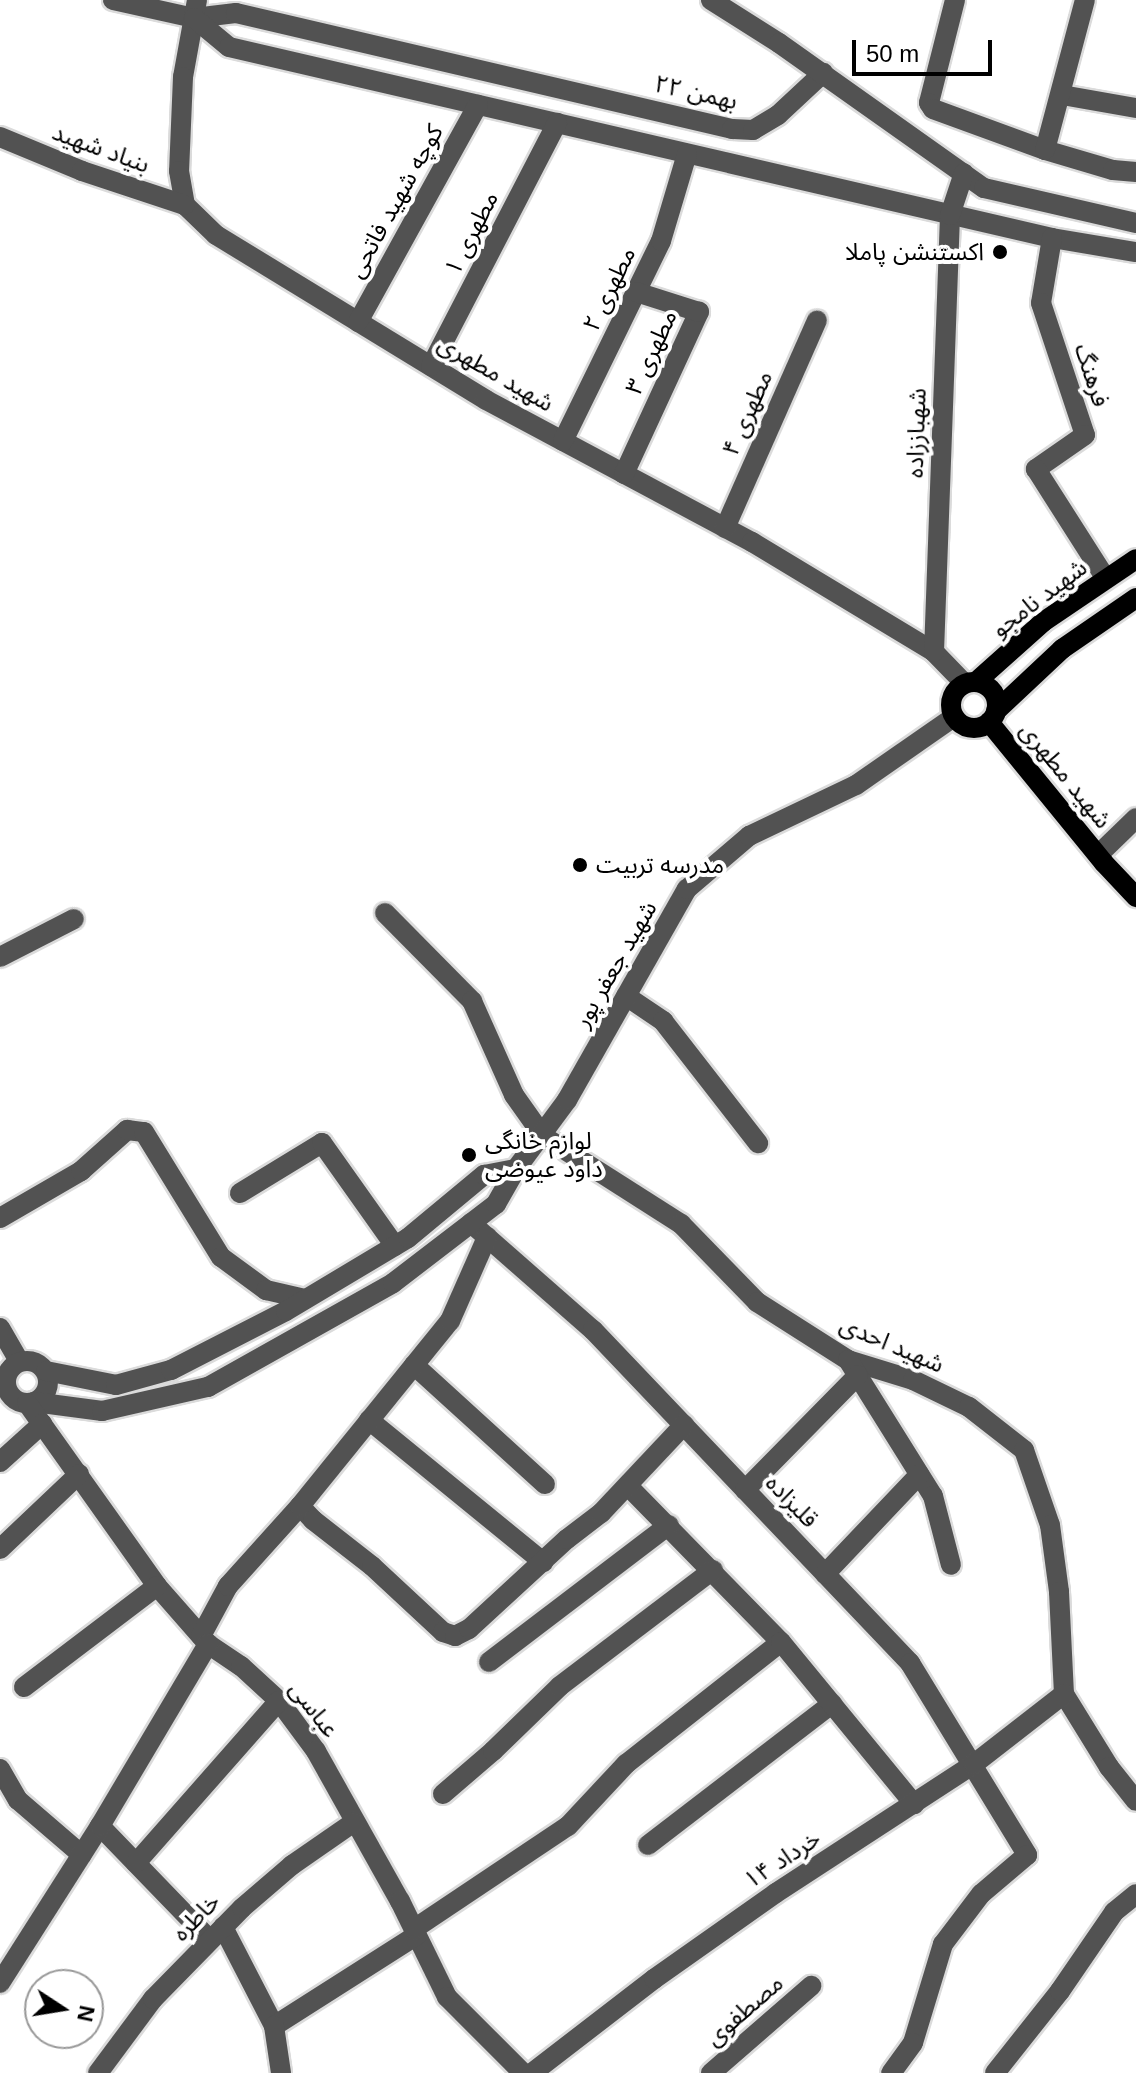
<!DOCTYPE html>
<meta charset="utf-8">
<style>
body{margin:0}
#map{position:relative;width:1136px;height:2073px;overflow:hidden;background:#fff;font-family:Helvetica,"Noto Sans Arabic",sans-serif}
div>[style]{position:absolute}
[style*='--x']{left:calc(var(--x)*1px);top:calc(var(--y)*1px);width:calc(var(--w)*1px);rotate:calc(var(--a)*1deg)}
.roads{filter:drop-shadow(2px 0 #dbdbdb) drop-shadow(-2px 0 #dbdbdb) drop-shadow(0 2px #dbdbdb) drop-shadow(0 -2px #dbdbdb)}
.minor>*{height:20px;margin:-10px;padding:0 10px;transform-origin:10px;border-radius:10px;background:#525252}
.minor>.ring{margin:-10px;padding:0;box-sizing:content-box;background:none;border:20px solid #525252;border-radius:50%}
.major>*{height:20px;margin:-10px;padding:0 10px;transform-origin:10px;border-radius:10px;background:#000}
.major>.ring{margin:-10px;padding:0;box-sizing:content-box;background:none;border:20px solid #000;border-radius:50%}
.dots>*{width:22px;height:22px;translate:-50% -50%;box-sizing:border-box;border:4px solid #fff;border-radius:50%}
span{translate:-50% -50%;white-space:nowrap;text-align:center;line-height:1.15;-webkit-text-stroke:8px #fff;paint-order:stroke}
.street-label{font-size:24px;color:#000}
.poi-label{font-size:24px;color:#000}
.right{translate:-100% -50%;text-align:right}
.left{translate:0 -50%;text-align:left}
.north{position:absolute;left:24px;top:1969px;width:80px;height:80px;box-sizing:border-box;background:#fff;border:2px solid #999;border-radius:50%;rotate:102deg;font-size:22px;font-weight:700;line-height:32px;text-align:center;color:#000}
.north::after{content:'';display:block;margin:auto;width:28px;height:36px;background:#000;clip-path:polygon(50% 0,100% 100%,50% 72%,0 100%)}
.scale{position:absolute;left:852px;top:40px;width:140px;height:36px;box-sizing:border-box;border:4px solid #000;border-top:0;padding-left:10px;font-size:24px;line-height:28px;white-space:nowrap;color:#000;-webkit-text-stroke:6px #fff;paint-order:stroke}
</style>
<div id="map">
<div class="roads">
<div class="minor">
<div style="--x:113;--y:0;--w:83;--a:12.5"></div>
<div style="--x:194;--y:18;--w:42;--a:-6.8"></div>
<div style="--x:236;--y:13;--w:509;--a:13.16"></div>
<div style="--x:732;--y:129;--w:21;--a:3"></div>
<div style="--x:753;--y:130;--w:29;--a:-31"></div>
<div style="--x:778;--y:115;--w:62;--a:-43"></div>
<div style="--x:197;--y:0;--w:78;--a:100.3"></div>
<div style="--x:183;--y:77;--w:94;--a:92.4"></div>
<div style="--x:179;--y:171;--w:35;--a:80"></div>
<div style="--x:185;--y:205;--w:43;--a:44.1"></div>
<div style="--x:216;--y:235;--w:316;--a:31.4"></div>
<div style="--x:486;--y:400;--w:302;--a:28.1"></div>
<div style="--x:752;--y:542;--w:213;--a:31.1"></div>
<div style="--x:934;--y:652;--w:43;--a:45.9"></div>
<div style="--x:711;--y:0;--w:80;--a:32.3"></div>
<div style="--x:779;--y:43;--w:251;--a:35.3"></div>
<div style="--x:984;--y:188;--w:156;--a:13"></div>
<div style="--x:955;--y:0;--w:106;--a:104.2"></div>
<div style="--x:929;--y:103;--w:7;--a:56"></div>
<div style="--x:933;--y:109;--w:119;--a:20.1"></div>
<div style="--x:1045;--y:150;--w:71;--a:16.4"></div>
<div style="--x:1113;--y:170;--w:23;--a:5"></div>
<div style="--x:194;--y:18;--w:45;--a:39.6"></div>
<div style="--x:229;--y:47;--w:845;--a:13.07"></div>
<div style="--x:1052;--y:238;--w:85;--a:9.5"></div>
<div style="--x:1062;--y:95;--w:75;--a:10"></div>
<div style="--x:0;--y:137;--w:89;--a:22.5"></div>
<div style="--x:82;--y:171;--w:108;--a:18.3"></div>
<div style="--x:1045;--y:150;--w:155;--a:-75.1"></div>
<div style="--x:1052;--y:238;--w:66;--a:99.6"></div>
<div style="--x:1041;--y:303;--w:139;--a:71.6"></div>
<div style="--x:1085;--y:435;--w:60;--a:145.2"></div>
<div style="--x:1036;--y:469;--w:130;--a:57.5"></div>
<div style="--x:358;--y:322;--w:248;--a:-61.1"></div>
<div style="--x:431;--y:366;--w:274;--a:-62.6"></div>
<div style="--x:563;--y:441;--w:223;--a:-63.9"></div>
<div style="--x:661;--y:241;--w:91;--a:-73.4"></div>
<div style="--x:624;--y:474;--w:179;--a:-65.2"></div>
<div style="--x:699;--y:312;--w:66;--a:-162.4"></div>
<div style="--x:725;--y:528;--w:227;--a:-66.1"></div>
<div style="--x:934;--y:652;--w:437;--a:-87.9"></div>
<div style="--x:950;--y:215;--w:44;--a:-71.6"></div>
<div style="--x:1098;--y:855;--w:53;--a:-44.2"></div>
<div style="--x:385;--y:913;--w:124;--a:45.3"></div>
<div style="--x:472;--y:1001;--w:103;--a:65.9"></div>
<div style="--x:514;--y:1095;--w:50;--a:54.7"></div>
<div style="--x:543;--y:1136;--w:164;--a:32.5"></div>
<div style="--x:681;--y:1224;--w:109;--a:45.7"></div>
<div style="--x:757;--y:1302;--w:108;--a:32.5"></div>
<div style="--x:848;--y:1360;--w:68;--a:17.1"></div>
<div style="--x:913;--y:1380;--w:62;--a:25.7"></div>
<div style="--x:969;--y:1407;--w:70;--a:38"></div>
<div style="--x:1024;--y:1450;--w:79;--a:70.9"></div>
<div style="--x:1050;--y:1525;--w:68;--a:82.3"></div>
<div style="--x:1059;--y:1592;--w:102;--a:87.2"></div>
<div style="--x:1064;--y:1694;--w:86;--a:58.3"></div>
<div style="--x:1109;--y:1767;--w:43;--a:51.5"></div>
<div style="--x:0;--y:957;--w:83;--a:-27.2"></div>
<div style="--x:626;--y:996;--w:45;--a:34"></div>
<div style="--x:663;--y:1021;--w:155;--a:52.1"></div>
<div style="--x:240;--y:1193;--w:96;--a:-31.4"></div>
<div style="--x:322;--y:1143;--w:126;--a:54.7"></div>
<div style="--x:0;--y:1218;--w:94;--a:-30.1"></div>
<div style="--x:81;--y:1171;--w:62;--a:-41.7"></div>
<div style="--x:127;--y:1130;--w:17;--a:7"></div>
<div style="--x:144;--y:1132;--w:147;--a:58.4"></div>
<div style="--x:221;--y:1257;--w:56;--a:36.3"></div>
<div style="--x:266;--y:1290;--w:40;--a:13"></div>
<div style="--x:471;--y:1223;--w:162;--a:41.3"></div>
<div style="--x:593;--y:1330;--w:460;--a:46.4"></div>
<div style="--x:910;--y:1663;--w:225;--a:58.6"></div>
<div style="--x:1027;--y:1855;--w:60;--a:139.7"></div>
<div style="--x:981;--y:1894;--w:63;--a:127.2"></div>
<div style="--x:943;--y:1944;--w:103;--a:106.9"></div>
<div style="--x:913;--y:2043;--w:37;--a:126"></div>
<div style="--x:0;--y:1328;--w:38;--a:60"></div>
<div style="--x:848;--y:1360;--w:160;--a:58"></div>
<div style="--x:933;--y:1496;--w:71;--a:75.4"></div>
<div class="ring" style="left:6px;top:1361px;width:22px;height:22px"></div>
<div style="--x:414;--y:1365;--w:177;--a:42.3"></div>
<div style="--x:46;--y:1371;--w:71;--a:11.3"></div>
<div style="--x:116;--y:1385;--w:57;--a:-15.3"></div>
<div style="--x:171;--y:1370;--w:129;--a:-27.2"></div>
<div style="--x:286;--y:1311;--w:142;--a:-30.9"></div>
<div style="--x:408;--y:1238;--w:99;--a:-39.7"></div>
<div style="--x:484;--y:1175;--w:33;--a:-11"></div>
<div style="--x:34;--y:1402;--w:69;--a:7.5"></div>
<div style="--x:102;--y:1411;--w:109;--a:-12.8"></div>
<div style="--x:208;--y:1387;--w:212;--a:-29.3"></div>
<div style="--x:393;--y:1283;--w:130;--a:-37.5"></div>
<div style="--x:496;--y:1204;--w:40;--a:-60.3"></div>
<div style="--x:516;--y:1169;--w:86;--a:-53.5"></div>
<div style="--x:567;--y:1100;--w:243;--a:-60.4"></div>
<div style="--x:687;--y:889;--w:82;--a:-40.5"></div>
<div style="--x:749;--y:836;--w:119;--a:-25.5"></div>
<div style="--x:856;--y:785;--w:119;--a:-34.8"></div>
<div style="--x:27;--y:1403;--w:224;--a:54.6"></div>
<div style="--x:157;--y:1586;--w:77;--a:48.7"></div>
<div style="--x:208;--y:1644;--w:40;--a:34"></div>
<div style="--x:241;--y:1666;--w:52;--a:42.6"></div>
<div style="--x:279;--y:1701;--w:62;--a:53.5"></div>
<div style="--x:316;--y:1751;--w:172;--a:60.8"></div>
<div style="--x:400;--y:1901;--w:107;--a:63.9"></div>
<div style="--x:447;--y:1997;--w:107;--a:45"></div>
<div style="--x:369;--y:1420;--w:225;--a:39.2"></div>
<div style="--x:0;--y:1462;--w:57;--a:-42.1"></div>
<div style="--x:628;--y:1486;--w:219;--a:45.6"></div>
<div style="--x:745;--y:1490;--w:161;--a:-45.5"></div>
<div style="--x:300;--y:1506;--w:19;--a:47"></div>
<div style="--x:313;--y:1520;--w:75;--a:37.9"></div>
<div style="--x:372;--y:1566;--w:97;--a:42.9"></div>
<div style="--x:443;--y:1632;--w:13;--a:18"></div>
<div style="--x:455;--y:1636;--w:16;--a:-27"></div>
<div style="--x:469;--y:1629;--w:133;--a:-42.6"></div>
<div style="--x:567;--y:1539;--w:43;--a:-37.4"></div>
<div style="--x:601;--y:1513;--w:121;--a:-46.7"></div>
<div style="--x:0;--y:1549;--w:109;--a:-43.5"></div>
<div style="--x:825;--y:1574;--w:137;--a:-46.5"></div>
<div style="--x:201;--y:1636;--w:57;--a:-61.6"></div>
<div style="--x:228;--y:1586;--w:108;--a:-48"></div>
<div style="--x:300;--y:1506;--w:238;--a:-51"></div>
<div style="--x:450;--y:1321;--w:92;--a:-66.2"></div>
<div style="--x:489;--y:1662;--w:226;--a:-37.3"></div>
<div style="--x:24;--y:1687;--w:167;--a:-37.2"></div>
<div style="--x:0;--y:1769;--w:36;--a:60"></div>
<div style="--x:18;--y:1800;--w:84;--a:40.7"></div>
<div style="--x:443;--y:1794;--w:66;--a:-40.7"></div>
<div style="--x:493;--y:1751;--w:93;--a:-44.1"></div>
<div style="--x:560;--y:1686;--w:192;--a:-37.2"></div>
<div style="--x:100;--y:1826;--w:158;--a:46"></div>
<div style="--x:648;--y:1845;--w:232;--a:-37.5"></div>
<div style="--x:136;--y:1863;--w:216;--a:-48.6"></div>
<div style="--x:223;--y:1927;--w:111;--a:62.7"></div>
<div style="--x:274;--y:2026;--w:169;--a:-32.5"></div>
<div style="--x:414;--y:1929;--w:185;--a:-33.8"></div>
<div style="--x:568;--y:1826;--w:85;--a:-46.9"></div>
<div style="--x:626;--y:1764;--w:197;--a:-38.2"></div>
<div style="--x:781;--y:1642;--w:210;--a:50.6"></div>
<div style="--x:0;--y:1983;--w:186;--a:-57.5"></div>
<div style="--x:100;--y:1826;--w:212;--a:-59.3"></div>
<div style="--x:274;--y:2026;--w:48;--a:81.5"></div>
<div style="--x:98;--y:2073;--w:92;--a:-53.4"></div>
<div style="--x:153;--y:1999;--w:127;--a:-45.6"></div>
<div style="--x:242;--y:1908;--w:66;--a:-40.7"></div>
<div style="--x:292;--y:1865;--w:75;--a:-34.7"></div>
<div style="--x:532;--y:2073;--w:154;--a:-37.6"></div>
<div style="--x:654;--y:1979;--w:149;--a:-35.2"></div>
<div style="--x:776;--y:1893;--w:236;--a:-33.1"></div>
<div style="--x:974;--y:1764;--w:114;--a:-37.9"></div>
<div style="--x:711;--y:2073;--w:133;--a:-41"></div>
<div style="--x:995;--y:2073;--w:105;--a:-51.6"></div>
<div style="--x:1060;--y:1991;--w:96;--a:-55.6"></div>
<div style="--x:1114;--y:1912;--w:28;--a:-39"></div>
</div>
<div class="major">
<div style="--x:977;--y:681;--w:89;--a:-41.8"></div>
<div style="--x:1043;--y:622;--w:112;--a:-34.1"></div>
<div class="ring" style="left:951px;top:682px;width:26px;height:26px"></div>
<div style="--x:996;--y:711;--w:91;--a:-43.2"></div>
<div style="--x:1062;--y:649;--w:90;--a:-34.6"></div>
<div style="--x:989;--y:722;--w:182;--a:50.8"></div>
<div style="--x:1104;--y:863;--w:47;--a:46.7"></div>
</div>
</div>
<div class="dots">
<div style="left:1000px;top:252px;background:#000"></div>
<div style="left:580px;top:865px;background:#000"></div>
<div style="left:469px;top:1155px;background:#000"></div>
</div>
<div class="street-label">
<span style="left:696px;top:92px;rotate:13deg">۲۲ بهمن</span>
<span style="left:101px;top:148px;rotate:20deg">بنیاد شهید</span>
<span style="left:395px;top:201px;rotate:-61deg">کوچه شهید فاتحی</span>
<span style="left:471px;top:233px;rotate:-63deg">مطهری ۱</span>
<span style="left:609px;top:289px;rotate:-64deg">مطهری ۲</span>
<span style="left:651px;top:352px;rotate:-65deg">مطهری ۳</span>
<span style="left:496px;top:373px;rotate:30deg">شهید مطهری</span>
<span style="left:1092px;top:375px;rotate:72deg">فرهنگ</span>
<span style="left:747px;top:413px;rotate:-66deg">مطهری ۴</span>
<span style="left:916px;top:433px;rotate:-88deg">شهباززاده</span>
<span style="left:1039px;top:598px;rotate:-37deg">شهید نامجو</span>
<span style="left:1066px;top:775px;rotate:51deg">شهید مطهری</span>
<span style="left:615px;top:964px;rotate:-60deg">شهید جعفر پور</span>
<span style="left:892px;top:1344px;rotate:23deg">شهید احدی</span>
<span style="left:792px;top:1501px;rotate:46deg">قلیزاده</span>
<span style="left:314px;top:1709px;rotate:52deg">عباسی</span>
<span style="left:782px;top:1859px;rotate:-33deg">۱۴ خرداد</span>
<span style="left:196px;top:1917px;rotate:-45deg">خاطره</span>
<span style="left:744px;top:2010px;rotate:-41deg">مصطفوی</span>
</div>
<div class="poi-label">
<span class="right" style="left:984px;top:252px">اکستنشن پاملا</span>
<span class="left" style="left:596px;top:865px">مدرسه تربیت</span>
<span class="left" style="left:485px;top:1155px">لوازم خانگی<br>داود عیوضی</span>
</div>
<div class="north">N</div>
<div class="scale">50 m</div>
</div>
